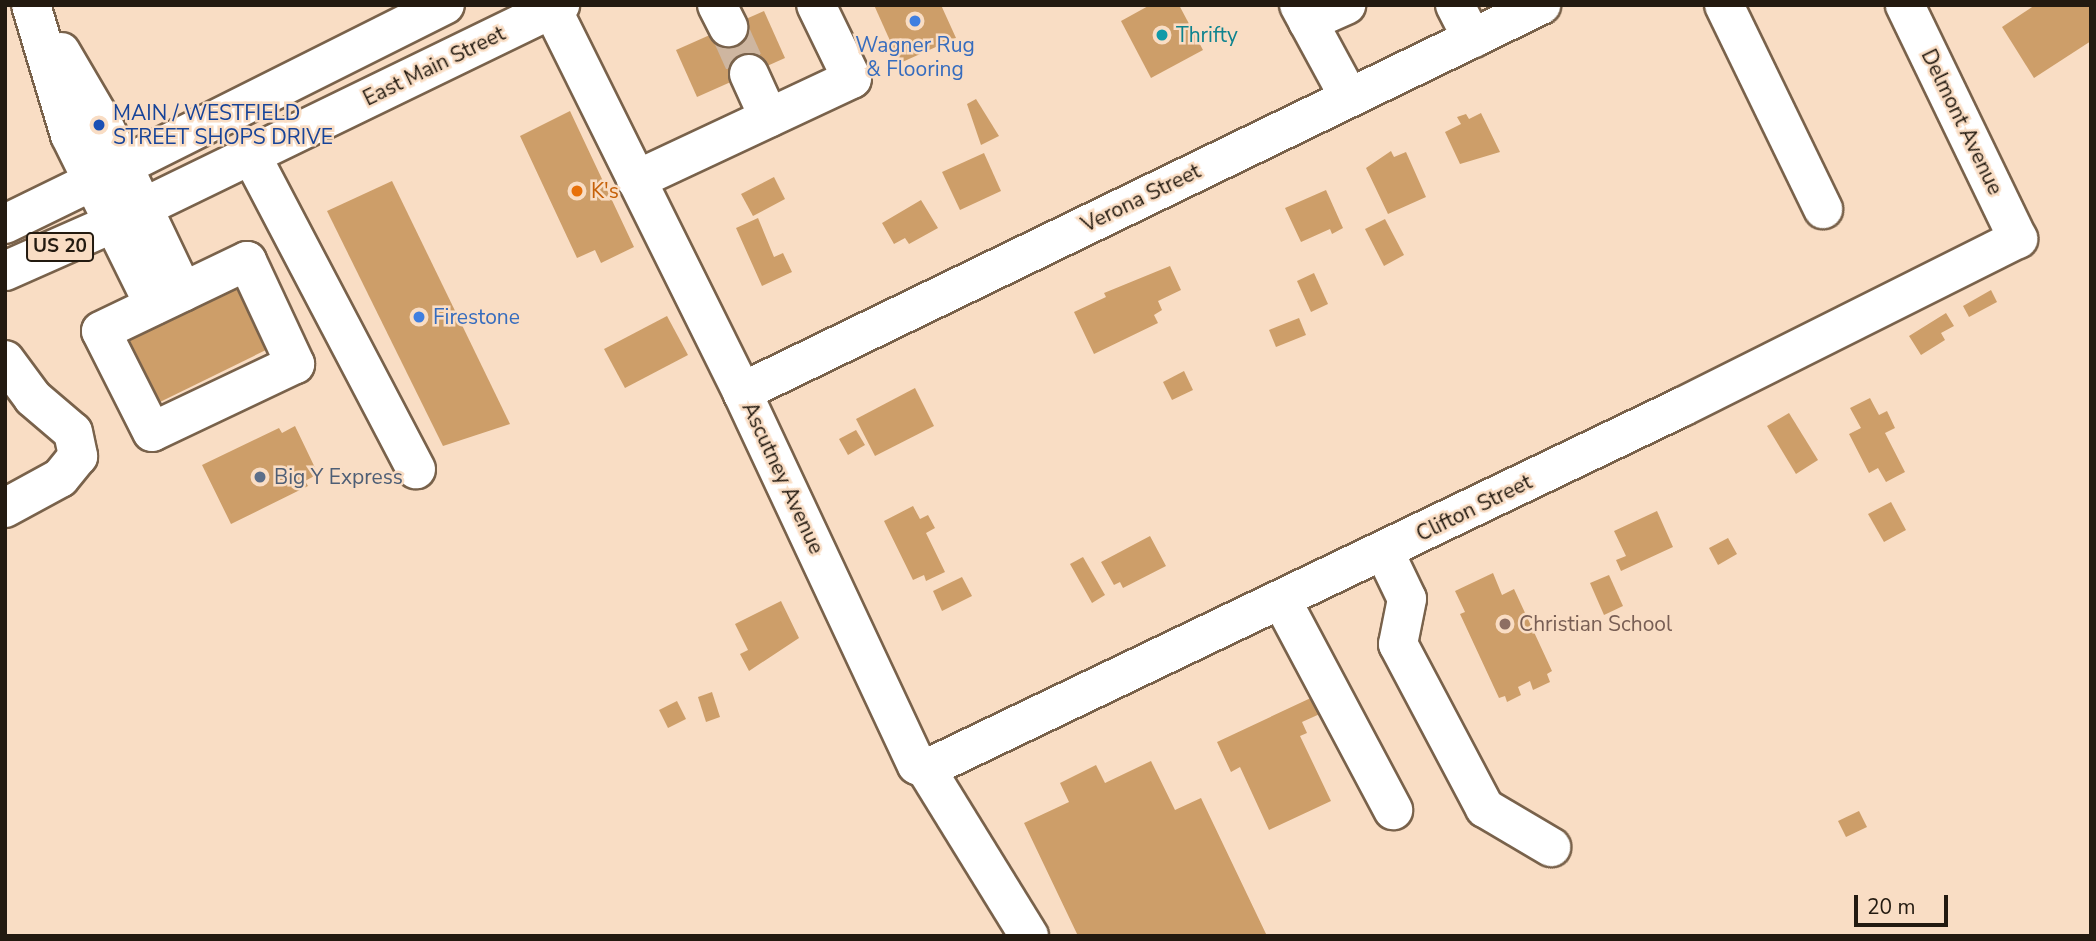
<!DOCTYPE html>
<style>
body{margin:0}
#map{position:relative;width:2096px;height:941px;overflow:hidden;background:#f9ddc4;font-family:"Nunito Sans",sans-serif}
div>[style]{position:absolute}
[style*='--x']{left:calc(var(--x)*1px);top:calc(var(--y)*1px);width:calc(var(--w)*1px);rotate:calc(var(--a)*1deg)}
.building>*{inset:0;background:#cd9e69}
.minor-tunnel>*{height:38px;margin-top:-19px;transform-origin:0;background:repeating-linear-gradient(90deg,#ceb6a0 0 38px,transparent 0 57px)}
.roads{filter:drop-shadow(2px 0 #79624b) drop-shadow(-2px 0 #79624b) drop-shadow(0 2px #79624b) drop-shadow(0 -2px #79624b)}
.minor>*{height:38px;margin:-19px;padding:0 19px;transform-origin:19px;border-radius:19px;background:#fff}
.major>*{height:38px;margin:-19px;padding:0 19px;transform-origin:19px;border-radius:19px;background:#fff}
.highway>*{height:38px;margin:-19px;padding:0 19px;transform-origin:19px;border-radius:19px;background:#fff}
.dots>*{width:19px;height:19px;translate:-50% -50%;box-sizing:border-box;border:4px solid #f9ddc4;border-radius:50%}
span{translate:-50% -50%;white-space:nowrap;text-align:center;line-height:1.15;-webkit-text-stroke:5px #f9ddc4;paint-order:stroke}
.shield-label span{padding:2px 5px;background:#f9ddc4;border:2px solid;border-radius:5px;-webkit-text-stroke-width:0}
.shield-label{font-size:19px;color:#231a10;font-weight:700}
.culture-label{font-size:21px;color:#0d838f}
.left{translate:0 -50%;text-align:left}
.shop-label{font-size:21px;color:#366cbe}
.street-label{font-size:21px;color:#231a10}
.transit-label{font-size:21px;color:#164399}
.food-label{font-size:21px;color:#c56008}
.service-label{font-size:21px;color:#4e5e75}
.education-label{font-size:21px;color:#785e54}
.frame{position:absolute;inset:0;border:7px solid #231a10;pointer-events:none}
.scale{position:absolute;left:1854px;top:895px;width:94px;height:32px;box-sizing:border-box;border:4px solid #231a10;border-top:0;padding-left:9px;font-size:21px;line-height:24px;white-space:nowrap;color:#231a10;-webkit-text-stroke:5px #f9ddc4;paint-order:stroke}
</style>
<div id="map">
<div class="building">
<div style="clip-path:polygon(874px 5px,941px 5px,956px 38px,900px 63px)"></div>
<div style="clip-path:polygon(1150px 5px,1179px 5px,1203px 50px,1151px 78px,1121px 21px)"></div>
<div style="clip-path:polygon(2035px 5px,2091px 5px,2091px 41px,2034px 78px,2002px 27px)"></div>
<div style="clip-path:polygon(764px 11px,785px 58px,697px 97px,676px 50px)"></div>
<div style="clip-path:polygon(976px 99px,999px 136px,981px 145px,967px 104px)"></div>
<div style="clip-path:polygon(570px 111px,634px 247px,601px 263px,595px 250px,577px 258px,520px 136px)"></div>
<div style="clip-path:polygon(1481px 113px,1500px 152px,1460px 164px,1445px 132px,1461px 124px,1457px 117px,1466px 114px,1469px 119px)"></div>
<div style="clip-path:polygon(1391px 151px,1394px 157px,1406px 152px,1426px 197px,1388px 214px,1366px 168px)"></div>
<div style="clip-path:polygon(984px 153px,1001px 191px,960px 210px,942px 172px)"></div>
<div style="clip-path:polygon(774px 177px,785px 199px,753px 216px,741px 194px)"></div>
<div style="clip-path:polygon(392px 181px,510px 424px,443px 446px,327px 211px)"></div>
<div style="clip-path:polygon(1326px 190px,1343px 228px,1332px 234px,1330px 229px,1301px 242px,1285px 208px)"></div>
<div style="clip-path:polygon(921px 200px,938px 228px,909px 244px,905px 238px,894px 244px,882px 223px)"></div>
<div style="clip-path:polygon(758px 218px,774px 257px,783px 253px,792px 272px,762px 286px,736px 228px)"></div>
<div style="clip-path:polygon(1385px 219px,1404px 255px,1384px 266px,1365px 229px)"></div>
<div style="clip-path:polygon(1170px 266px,1181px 290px,1158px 301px,1162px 310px,1154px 315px,1158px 323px,1094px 354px,1074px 312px,1106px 297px,1104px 293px)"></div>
<div style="clip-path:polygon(1314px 273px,1328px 304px,1311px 312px,1297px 281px)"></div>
<div style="clip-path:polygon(234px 279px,268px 349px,160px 402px,125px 331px)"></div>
<div style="clip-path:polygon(1991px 290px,1997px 302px,1969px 317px,1963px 306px)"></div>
<div style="clip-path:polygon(1946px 313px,1954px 326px,1941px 333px,1945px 340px,1921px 355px,1909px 336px)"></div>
<div style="clip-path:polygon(667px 316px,688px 355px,625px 388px,604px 349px)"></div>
<div style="clip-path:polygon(1299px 318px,1306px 335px,1276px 347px,1269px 330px)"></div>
<div style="clip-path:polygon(1184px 371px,1193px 390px,1172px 400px,1163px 382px)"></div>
<div style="clip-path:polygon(915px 388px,934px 426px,875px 456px,856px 419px)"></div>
<div style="clip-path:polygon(1870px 398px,1879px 415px,1887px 411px,1895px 428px,1885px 433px,1905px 472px,1886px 482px,1878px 468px,1869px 473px,1849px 434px,1861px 428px,1850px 408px)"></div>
<div style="clip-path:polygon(1789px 413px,1818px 460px,1796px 474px,1767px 426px)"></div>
<div style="clip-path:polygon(295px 426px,318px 474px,305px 481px,308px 486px,231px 524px,202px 465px,279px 428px,282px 433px)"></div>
<div style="clip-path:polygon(856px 430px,865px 445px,848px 455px,839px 439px)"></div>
<div style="clip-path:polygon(1891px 502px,1906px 530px,1884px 542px,1868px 514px)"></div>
<div style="clip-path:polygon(913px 506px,920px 519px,928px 515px,935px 528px,926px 533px,945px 572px,926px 581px,924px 575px,913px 580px,884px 521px)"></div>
<div style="clip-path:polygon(1657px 511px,1673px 547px,1621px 571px,1616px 560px,1626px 556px,1614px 531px)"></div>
<div style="clip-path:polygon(1150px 536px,1166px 566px,1123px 588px,1120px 582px,1114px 585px,1101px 562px)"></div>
<div style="clip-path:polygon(1728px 538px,1737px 554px,1718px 565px,1709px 548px)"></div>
<div style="clip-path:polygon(1083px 557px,1105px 595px,1092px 603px,1070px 564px)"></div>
<div style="clip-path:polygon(1493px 573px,1502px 595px,1514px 589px,1552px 671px,1547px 674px,1550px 682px,1533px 690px,1530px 681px,1518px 687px,1521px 695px,1507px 702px,1505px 696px,1499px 698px,1460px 614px,1465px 612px,1455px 591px)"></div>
<div style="clip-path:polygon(1609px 575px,1623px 606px,1604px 615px,1590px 583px)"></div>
<div style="clip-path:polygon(962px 577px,972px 596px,942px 611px,933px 591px)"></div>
<div style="clip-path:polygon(781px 601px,799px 638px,749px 671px,740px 654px,748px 650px,735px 624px)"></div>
<div style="clip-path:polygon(712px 692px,720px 717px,706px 722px,698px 697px)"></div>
<div style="clip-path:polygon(1315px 696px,1322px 713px,1302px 722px,1307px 733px,1300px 736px,1331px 801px,1269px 830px,1240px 767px,1231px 772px,1217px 742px)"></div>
<div style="clip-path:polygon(677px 701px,686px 719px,668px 728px,659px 710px)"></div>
<div style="clip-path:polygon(1151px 761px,1175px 810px,1201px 798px,1267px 936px,1078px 936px,1024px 823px,1069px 802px,1060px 783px,1096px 765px,1105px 783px)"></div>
<div style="clip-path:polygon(1859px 811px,1867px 827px,1846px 837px,1838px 821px)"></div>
</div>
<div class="minor-tunnel">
<div style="--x:728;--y:27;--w:51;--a:65.9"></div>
</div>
<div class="roads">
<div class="minor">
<div style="--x:31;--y:5;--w:136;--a:73.3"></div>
<div style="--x:70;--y:135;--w:190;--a:63.7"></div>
<div style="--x:717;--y:5;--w:25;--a:63"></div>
<div style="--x:1299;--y:5;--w:105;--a:61.5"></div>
<div style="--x:1455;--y:5;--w:38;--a:63"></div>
<div style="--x:1724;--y:5;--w:227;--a:64.1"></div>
<div style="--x:552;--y:9;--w:428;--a:63.6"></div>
<div style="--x:742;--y:392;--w:412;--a:64.9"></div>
<div style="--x:917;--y:765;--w:10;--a:24"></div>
<div style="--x:926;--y:769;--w:196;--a:58.3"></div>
<div style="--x:1308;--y:22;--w:42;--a:-24.1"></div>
<div style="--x:61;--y:52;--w:83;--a:59.7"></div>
<div style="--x:103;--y:124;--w:186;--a:64.5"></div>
<div style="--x:749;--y:74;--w:48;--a:65.6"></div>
<div style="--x:251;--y:155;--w:355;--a:62.3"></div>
<div style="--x:636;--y:180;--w:238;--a:-25.1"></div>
<div style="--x:852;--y:79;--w:82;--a:-115.9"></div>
<div style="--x:247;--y:261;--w:114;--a:65"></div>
<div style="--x:295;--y:364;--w:158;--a:154.6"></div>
<div style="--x:152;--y:432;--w:113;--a:-116.8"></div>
<div style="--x:101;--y:331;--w:162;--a:-25.6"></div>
<div style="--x:5;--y:360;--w:47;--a:53.6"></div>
<div style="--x:33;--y:398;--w:52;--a:40.4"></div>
<div style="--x:73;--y:432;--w:25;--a:78"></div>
<div style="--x:78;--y:456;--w:28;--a:129"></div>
<div style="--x:60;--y:478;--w:63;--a:151.4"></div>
<div style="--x:742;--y:392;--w:888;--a:-25.84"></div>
<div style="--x:1384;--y:551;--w:53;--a:64.4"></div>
<div style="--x:1407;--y:599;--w:46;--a:101.3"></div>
<div style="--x:1398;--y:644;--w:186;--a:62.1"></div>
<div style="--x:1485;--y:808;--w:77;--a:30.6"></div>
<div style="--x:1282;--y:601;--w:237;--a:62"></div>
<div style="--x:926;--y:769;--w:838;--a:-25.59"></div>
<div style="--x:1682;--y:407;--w:376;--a:-26.6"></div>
<div style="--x:2018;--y:239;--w:260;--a:-115.8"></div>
</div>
<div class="major">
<div style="--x:123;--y:166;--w:360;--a:-26.6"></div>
<div style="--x:142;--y:208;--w:465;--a:-25.9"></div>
<div style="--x:5;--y:224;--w:98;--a:-26"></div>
<div style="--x:5;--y:271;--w:119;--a:-23.8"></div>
</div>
<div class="highway">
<div style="--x:93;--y:181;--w:34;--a:-27"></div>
<div style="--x:114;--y:223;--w:32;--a:-28"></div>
</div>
</div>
<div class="dots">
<div style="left:915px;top:21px;background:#3f7fe0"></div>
<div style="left:1162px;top:35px;background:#0f9aa8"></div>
<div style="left:99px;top:125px;background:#1a4fb4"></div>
<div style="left:577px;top:191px;background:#e8710a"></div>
<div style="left:419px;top:317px;background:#3f7fe0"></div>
<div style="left:260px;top:477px;background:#5c6f8a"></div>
<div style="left:1505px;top:624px;background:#8d6e63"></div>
</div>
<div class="shield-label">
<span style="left:60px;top:247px">US 20</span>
</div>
<div class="culture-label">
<span class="left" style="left:1176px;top:35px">Thrifty</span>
</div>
<div class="shop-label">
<span style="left:915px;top:57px">Wagner Rug<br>&amp; Flooring</span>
<span class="left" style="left:433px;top:317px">Firestone</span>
</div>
<div class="street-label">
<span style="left:434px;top:66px;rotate:-26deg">East Main Street</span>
<span style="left:1962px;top:122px;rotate:64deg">Delmont Avenue</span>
<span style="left:1141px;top:198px;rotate:-26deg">Verona Street</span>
<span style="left:783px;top:478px;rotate:65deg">Ascutney Avenue</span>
<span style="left:1474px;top:508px;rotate:-26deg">Clifton Street</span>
</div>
<div class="transit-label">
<span class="left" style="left:113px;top:125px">MAIN / WESTFIELD<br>STREET SHOPS DRIVE</span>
</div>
<div class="food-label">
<span class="left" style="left:591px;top:191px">K's</span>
</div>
<div class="service-label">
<span class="left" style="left:274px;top:477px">Big Y Express</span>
</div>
<div class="education-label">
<span class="left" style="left:1519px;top:624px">Christian School</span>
</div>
<div class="frame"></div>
<div class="scale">20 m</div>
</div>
